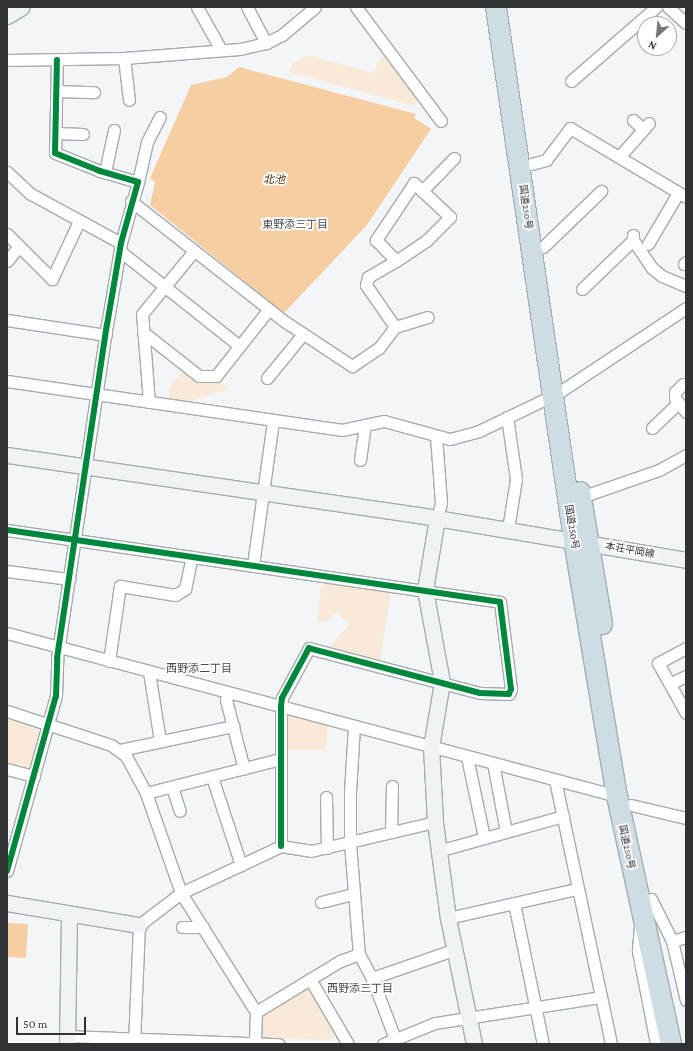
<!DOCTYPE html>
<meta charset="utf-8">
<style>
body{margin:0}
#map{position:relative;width:693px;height:1051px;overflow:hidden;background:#f2f6f8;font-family:"Crimson Pro","Noto Sans JP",serif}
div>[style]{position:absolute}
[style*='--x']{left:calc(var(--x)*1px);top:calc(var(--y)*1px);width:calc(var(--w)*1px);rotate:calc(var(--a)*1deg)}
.green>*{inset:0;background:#f8e9d9}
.water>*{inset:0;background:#f7cea1}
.roads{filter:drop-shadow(1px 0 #a7abac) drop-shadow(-1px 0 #a7abac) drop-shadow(0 1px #a7abac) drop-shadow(0 -1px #a7abac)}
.street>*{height:11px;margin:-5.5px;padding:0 5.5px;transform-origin:5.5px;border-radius:5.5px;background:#fdfefe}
.secondary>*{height:15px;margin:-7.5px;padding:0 7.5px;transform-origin:7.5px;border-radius:7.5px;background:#eff3f5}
.highway>*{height:20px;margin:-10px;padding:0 10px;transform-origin:10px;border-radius:10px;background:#cedde4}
.cycleway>*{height:6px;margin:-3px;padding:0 3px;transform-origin:3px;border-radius:3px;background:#00873e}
span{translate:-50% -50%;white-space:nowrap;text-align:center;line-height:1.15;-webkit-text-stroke:3.5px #fff;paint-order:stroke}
.street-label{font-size:10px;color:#303335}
.water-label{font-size:11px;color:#452d10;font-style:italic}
.neighbourhood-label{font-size:11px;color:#454d51}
.frame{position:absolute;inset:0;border:8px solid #303335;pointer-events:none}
.north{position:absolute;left:637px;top:16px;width:40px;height:40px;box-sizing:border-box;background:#fff;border:1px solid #acadae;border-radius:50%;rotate:207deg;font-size:11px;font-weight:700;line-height:16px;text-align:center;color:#303335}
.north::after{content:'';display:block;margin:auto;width:14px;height:18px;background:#747779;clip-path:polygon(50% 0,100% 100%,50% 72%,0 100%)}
.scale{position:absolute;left:16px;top:1017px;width:70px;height:18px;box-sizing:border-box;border:2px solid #303335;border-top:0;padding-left:5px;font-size:12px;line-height:14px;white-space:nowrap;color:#303335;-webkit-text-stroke:3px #fff;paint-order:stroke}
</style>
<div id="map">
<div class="green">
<div style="clip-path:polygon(307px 55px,374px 73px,379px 58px,385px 57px,417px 98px,414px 106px,289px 72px,292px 64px)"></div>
<div style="clip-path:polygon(185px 369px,215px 380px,228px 389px,187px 403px,169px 401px,169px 388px)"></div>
<div style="clip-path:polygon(329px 582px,391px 591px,380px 662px,327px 649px,350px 624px,337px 612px,327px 622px,317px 623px,321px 587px)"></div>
<div style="clip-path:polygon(290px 714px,328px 724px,326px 750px,286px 750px,285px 720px)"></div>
<div style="clip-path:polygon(7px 715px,43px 725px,30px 772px,7px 765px)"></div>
<div style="clip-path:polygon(306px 987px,313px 991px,339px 1033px,330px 1040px,264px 1038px,259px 1033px,259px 1018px,264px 1012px)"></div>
</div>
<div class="water">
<div style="clip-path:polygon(239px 67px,416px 114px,414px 118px,431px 129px,367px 225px,284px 313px,150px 205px,155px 182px,150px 178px,191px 85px,227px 77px)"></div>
<div style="clip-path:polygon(7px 923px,28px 924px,26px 958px,7px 957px)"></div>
</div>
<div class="roads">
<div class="street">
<div style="--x:197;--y:7;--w:47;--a:60.7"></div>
<div style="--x:247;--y:7;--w:41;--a:62.2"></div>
<div style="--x:356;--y:7;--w:142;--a:53.3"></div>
<div style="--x:668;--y:7;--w:24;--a:42"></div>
<div style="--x:124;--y:58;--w:42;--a:83.2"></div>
<div style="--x:7;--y:60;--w:117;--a:-1"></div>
<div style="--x:124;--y:58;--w:116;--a:-4.4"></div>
<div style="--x:240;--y:49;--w:27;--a:-13"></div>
<div style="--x:266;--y:43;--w:18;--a:-27"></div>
<div style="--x:282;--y:35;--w:43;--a:-40.3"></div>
<div style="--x:571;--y:81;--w:113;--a:-41"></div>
<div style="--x:57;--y:91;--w:37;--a:2"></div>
<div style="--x:633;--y:120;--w:13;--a:42"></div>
<div style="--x:56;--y:133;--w:27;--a:2"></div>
<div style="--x:619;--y:157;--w:45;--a:-48.6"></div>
<div style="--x:531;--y:164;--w:16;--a:-15"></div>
<div style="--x:546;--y:160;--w:40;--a:-53"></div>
<div style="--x:570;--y:128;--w:135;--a:30.7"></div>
<div style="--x:7;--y:172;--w:33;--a:43"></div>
<div style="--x:31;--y:194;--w:102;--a:28.6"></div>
<div style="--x:105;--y:172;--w:43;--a:-77.9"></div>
<div style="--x:138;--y:182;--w:41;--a:-77.3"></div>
<div style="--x:147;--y:142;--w:28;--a:-63"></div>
<div style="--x:422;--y:191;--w:46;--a:-45.9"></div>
<div style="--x:131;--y:201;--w:194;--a:38.1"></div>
<div style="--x:284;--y:321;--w:82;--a:33.5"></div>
<div style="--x:352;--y:366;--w:32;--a:-34"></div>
<div style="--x:379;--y:348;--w:26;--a:-53"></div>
<div style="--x:395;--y:327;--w:34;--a:-17"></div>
<div style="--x:7;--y:234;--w:64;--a:45"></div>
<div style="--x:52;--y:279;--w:64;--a:-65"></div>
<div style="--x:633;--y:235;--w:5;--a:90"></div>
<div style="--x:633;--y:240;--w:34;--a:56"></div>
<div style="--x:652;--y:268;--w:13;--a:39"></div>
<div style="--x:662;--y:276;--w:26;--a:23"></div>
<div style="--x:648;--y:244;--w:59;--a:-59.5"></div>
<div style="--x:543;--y:247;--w:81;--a:-44"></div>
<div style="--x:120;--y:251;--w:151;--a:38.5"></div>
<div style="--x:7;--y:261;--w:19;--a:-51"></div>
<div style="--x:684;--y:264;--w:3;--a:-45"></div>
<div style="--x:582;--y:289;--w:71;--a:-43.9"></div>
<div style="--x:7;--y:320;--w:100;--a:8.6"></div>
<div style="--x:395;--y:327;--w:51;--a:-124.6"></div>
<div style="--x:366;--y:285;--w:8;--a:-76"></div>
<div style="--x:368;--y:277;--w:32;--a:-30"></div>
<div style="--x:396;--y:261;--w:36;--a:-34"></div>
<div style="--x:426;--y:241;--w:34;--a:-45"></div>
<div style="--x:450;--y:217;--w:50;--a:-136.6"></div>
<div style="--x:414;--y:183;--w:69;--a:123.7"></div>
<div style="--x:376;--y:240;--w:29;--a:46"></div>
<div style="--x:143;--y:332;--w:71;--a:38.2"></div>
<div style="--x:199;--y:376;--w:17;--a:0"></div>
<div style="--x:216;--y:376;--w:85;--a:-51.7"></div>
<div style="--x:267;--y:378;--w:57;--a:-50.7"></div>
<div style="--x:7;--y:381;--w:339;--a:8.3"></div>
<div style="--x:342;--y:430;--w:43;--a:-12.1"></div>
<div style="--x:384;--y:421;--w:68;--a:15.3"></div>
<div style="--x:450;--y:439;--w:30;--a:-15"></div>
<div style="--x:479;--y:431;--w:88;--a:-25.7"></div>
<div style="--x:558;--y:393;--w:154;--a:-33.6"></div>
<div style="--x:683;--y:384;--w:11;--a:135"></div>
<div style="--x:675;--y:392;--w:6;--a:90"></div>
<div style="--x:675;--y:398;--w:18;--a:52"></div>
<div style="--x:149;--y:402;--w:88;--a:-94.5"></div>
<div style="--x:142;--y:314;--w:82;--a:-50.5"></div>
<div style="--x:507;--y:417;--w:63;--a:81.7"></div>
<div style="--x:516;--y:479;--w:51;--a:99.1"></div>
<div style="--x:652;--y:428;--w:37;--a:-44"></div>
<div style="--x:436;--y:436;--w:67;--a:85.7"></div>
<div style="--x:441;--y:503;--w:16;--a:105"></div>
<div style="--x:360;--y:460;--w:34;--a:-82"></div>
<div style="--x:581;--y:497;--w:83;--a:-19.1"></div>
<div style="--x:659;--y:470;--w:31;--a:-29"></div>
<div style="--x:7;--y:530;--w:498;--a:8.3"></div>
<div style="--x:500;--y:602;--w:88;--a:82.8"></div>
<div style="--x:511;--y:689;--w:5;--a:112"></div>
<div style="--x:509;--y:694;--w:29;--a:-178"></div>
<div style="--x:480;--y:693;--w:177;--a:-165.3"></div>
<div style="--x:309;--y:648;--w:57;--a:118.4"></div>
<div style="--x:282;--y:698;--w:8;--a:97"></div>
<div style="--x:281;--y:706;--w:140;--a:90"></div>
<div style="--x:253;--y:565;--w:146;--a:-82.1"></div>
<div style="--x:7;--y:571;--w:63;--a:7.4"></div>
<div style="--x:7;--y:633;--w:631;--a:14.96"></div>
<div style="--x:686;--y:648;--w:32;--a:152"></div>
<div style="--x:658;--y:663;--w:57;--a:60.8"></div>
<div style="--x:109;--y:661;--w:76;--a:-81.7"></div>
<div style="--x:120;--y:586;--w:56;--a:9.3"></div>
<div style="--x:175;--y:595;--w:12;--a:-31"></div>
<div style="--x:185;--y:589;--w:33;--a:-78"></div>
<div style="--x:149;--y:672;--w:70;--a:80.9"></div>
<div style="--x:670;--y:684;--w:18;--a:-27"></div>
<div style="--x:228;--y:693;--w:7;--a:106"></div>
<div style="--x:226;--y:700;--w:71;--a:75.4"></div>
<div style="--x:7;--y:711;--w:109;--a:18.1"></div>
<div style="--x:111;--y:745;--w:19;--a:36"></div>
<div style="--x:126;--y:756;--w:42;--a:61.6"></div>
<div style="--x:146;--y:793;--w:106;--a:70.7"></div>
<div style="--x:181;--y:893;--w:141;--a:57.8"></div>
<div style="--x:256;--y:1012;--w:31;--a:92"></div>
<div style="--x:354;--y:726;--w:66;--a:93.5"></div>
<div style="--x:350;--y:792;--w:51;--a:90"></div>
<div style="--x:350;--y:843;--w:111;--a:85.4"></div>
<div style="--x:359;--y:954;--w:27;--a:62"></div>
<div style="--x:372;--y:978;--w:71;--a:69.3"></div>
<div style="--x:120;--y:750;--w:116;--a:-12"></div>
<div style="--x:467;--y:757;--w:83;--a:78.1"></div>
<div style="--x:493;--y:763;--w:70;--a:79.3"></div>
<div style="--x:7;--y:769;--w:28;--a:15"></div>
<div style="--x:212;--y:777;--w:93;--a:71.8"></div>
<div style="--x:555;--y:780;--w:270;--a:78"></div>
<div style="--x:172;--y:787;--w:25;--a:72"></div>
<div style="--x:146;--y:793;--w:138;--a:-14.2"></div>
<div style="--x:326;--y:797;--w:51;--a:88.9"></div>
<div style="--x:631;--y:805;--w:57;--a:13.3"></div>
<div style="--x:391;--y:832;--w:46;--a:-88.8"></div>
<div style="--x:438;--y:851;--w:130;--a:-15.6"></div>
<div style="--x:7;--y:871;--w:182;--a:-74.4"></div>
<div style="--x:56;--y:696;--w:38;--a:-88"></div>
<div style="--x:57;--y:658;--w:337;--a:-81.5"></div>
<div style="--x:107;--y:325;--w:83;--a:-80.3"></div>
<div style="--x:121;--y:243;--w:63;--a:-74.4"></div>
<div style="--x:138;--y:182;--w:40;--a:-164"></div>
<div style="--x:100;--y:171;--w:48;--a:-158.2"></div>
<div style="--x:55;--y:153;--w:93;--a:-88.8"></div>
<div style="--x:651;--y:899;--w:47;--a:63.4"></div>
<div style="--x:672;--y:941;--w:61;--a:76.7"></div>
<div style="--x:321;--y:902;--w:34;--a:-14"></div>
<div style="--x:514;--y:903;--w:144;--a:78.4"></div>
<div style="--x:448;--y:918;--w:132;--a:-12.7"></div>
<div style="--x:640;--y:926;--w:25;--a:95"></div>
<div style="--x:638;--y:951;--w:95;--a:79"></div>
<div style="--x:182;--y:927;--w:21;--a:0"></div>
<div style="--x:672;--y:941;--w:15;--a:-16"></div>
<div style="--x:372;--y:978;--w:89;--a:-19"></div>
<div style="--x:310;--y:979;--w:75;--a:59.7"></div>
<div style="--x:256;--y:1012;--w:98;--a:-31.3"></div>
<div style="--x:340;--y:961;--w:20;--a:-20"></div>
<div style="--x:67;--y:1036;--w:212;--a:2.2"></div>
<div style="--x:134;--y:1044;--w:119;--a:-87.6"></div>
<div style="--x:139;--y:925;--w:53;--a:-37.3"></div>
<div style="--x:181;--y:893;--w:110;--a:-25.2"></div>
<div style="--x:281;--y:846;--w:30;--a:9"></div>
<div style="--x:311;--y:851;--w:127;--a:-13.2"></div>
<div style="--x:383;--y:1044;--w:56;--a:-22"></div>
<div style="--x:435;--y:1023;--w:168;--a:-8.9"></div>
</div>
<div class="secondary">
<div style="--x:7;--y:16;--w:17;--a:-31"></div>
<div style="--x:7;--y:455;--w:415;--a:8.3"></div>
<div style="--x:418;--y:515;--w:272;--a:9.5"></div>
<div style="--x:437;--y:518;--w:73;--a:99.5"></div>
<div style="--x:425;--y:590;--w:94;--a:79.5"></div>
<div style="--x:442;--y:682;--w:66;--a:99.6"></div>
<div style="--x:431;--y:747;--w:75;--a:86.9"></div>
<div style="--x:435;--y:822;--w:97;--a:82.3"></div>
<div style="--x:448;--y:918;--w:129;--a:78.3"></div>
<div style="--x:7;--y:903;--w:134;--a:9.5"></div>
<div style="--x:67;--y:1044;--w:130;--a:-89.1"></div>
</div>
<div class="highway">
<div style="--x:496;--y:7;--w:539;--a:81.67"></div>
<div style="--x:574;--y:540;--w:260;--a:80.5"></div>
<div style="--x:617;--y:796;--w:254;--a:77.7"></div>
<div style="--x:580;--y:492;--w:134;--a:80.5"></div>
</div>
</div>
<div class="cycleway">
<div style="--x:7;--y:530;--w:498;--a:8.3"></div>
<div style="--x:500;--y:602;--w:88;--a:82.8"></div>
<div style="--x:511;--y:689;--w:5;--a:112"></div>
<div style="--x:509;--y:694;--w:29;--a:-178"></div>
<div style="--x:480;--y:693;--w:177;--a:-165.3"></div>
<div style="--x:309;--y:648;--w:57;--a:118.4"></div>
<div style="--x:282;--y:698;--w:8;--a:97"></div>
<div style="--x:281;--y:706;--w:140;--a:90"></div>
<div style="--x:7;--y:871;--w:182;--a:-74.4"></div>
<div style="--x:56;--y:696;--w:38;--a:-88"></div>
<div style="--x:57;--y:658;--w:337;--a:-81.5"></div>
<div style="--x:107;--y:325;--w:83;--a:-80.3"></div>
<div style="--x:121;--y:243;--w:63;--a:-74.4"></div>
<div style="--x:138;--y:182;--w:40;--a:-164"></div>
<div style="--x:100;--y:171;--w:48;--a:-158.2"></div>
<div style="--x:55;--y:153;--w:93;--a:-88.8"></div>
</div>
<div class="street-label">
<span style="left:526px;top:207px;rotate:82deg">国道250号</span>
<span style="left:572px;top:527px;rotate:81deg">国道250号</span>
<span style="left:630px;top:550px;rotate:10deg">本荘平岡線</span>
<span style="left:627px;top:847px;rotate:78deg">国道250号</span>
</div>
<div class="water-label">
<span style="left:274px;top:179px">北池</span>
</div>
<div class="neighbourhood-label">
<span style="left:295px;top:224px">東野添三丁目</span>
<span style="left:199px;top:668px">西野添二丁目</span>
<span style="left:360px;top:988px">西野添三丁目</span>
</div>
<div class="frame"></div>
<div class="north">N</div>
<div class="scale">50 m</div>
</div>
